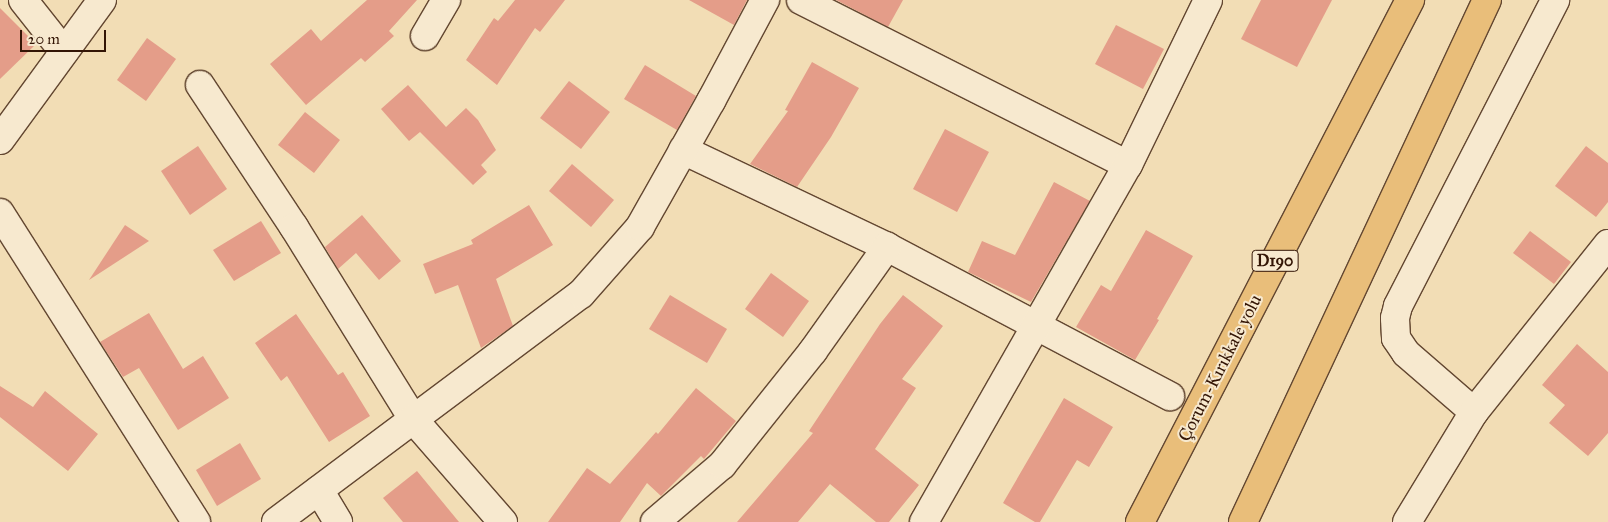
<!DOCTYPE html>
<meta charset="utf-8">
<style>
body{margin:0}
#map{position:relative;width:1608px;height:522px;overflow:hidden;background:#f2ddb5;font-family:"IM FELL Great Primer",serif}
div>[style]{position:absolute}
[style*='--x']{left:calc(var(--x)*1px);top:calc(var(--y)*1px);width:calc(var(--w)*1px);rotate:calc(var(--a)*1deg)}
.building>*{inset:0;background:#e49d89}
.roads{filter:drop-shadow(1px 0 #634731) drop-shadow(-1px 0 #634731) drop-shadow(0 1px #634731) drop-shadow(0 -1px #634731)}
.minor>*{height:28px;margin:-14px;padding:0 14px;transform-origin:14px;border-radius:14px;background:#f7e9cf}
.highway>*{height:28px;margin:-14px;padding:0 14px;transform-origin:14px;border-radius:14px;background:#e9be7a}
span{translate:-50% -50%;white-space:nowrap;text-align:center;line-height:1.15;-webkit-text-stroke:4px #f7e9cf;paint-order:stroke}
.shield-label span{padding:1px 4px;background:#f7e9cf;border:1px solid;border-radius:4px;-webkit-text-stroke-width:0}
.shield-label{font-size:16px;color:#331505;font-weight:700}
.street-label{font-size:18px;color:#331505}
.scale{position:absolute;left:20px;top:30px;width:86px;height:22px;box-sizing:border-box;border:2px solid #331505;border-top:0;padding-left:6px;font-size:15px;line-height:18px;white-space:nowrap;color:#331505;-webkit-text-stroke:4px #f7e9cf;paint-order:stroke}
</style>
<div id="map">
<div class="building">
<div style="clip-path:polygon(367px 0,417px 0,389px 31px,394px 36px,365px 62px,361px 58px,306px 105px,270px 64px,311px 29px,321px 41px)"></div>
<div style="clip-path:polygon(515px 0,565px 0,540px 32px,535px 28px,497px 85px,466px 60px,494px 18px,498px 21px)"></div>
<div style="clip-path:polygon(689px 0,747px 0,734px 25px)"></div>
<div style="clip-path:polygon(836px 0,903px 0,888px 27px)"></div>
<div style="clip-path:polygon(1261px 0,1332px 0,1297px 67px,1241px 39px)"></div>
<div style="clip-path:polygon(0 8px,36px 44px,0 79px)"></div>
<div style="clip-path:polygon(1116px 25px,1164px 49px,1143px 89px,1095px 64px)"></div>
<div style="clip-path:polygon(147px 38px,176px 59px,146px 101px,117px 80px)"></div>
<div style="clip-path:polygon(812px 62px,859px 88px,831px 137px,797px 187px,750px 164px,788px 111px,785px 110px)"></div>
<div style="clip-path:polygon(645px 65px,696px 96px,677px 130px,624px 99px)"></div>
<div style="clip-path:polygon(569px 81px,610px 112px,581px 149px,540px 118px)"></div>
<div style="clip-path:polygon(408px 85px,446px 127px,466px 108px,478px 120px,496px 150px,481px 165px,487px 172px,473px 185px,420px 132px,409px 141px,381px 109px)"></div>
<div style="clip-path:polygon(305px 112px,340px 140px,314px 173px,278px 145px)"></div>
<div style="clip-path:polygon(945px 129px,989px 152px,957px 212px,913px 189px)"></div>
<div style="clip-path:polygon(198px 146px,227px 189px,190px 215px,161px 171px)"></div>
<div style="clip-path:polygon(1586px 146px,1608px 163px,1608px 202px,1596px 217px,1555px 186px)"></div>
<div style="clip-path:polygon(572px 164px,614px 200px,591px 227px,549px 191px)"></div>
<div style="clip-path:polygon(1054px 182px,1090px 201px,1031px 302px,968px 272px,982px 241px,1015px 255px)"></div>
<div style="clip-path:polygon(529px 205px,553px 245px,496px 279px,513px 326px,481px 348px,458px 285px,435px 294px,423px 264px,473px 244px,471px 240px)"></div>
<div style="clip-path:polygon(362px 215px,401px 261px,379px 280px,356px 253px,338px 269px,325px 247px)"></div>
<div style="clip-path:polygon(261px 221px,281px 253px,234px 281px,213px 250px)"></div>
<div style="clip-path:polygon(125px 225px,149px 241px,89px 280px)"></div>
<div style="clip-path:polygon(1146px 230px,1193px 256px,1157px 319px,1159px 320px,1135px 360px,1076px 327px,1101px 285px,1111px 291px)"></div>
<div style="clip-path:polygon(1530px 231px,1571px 262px,1554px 284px,1513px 253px)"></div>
<div style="clip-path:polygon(771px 273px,809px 301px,783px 337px,745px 309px)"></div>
<div style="clip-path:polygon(670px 295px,727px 329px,707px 363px,649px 329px)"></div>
<div style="clip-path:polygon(903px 295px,943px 326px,902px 379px,916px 388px,875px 449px,919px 485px,889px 522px,876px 522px,830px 484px,798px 522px,737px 522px,813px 433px,809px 431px,880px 324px)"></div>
<div style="clip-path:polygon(149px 313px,183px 369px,203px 356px,229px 398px,178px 430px,139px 368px,123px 377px,100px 342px)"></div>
<div style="clip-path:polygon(296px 314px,338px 375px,343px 372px,370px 416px,329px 442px,287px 376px,281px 381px,255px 343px)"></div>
<div style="clip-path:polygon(1577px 344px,1608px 372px,1608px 433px,1588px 456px,1549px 423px,1565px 405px,1542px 385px)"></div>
<div style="clip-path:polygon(0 386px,33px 407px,45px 391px,98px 434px,68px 471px,0 417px)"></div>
<div style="clip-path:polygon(696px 388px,736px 421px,704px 459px,701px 456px,661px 496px,647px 483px,620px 522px,548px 522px,587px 468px,610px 484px,656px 432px,658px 434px)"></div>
<div style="clip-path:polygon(1064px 398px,1113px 427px,1089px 467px,1077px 460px,1040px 522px,1035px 522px,1003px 503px)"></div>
<div style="clip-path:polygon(240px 443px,261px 479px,217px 506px,196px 470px)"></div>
<div style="clip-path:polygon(417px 471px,459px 522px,403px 522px,383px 498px)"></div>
</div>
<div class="roads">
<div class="minor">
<div style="--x:23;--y:0;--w:66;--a:51.7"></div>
<div style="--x:801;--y:0;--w:366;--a:26.8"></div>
<div style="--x:425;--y:36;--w:42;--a:-59.7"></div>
<div style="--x:200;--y:85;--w:170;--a:56.5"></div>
<div style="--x:294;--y:227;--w:226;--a:58.2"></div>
<div style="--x:413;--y:419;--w:137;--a:48.9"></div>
<div style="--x:0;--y:140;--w:173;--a:-53.9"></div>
<div style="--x:683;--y:150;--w:226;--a:25.4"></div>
<div style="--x:887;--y:247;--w:320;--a:27.8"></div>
<div style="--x:0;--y:213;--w:366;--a:57.6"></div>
<div style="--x:1474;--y:412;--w:90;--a:-139.1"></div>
<div style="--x:1406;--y:353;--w:18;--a:-124"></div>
<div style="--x:1396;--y:338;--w:20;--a:-93"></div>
<div style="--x:1395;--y:318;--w:12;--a:-76"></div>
<div style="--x:1398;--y:306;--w:344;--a:-62.8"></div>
<div style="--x:319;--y:490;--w:37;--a:59"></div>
<div style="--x:276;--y:522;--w:381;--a:-36.8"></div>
<div style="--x:581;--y:294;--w:89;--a:-48.6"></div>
<div style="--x:640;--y:227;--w:145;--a:-60.6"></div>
<div style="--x:711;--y:101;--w:115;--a:-61.9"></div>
<div style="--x:655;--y:522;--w:88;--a:-40.4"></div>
<div style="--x:722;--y:465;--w:146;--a:-51.4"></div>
<div style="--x:813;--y:351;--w:128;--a:-54.6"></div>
<div style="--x:924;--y:522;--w:411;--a:-60.3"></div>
<div style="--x:1128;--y:165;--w:183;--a:-64.1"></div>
<div style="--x:1407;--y:522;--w:129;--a:-58.7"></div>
<div style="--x:1474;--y:412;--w:215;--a:-51.4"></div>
</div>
<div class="highway">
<div style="--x:1140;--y:522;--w:588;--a:-62.65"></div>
<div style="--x:1243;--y:522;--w:576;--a:-64.95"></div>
</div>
</div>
<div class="shield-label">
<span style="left:1275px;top:261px">D190</span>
</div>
<div class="street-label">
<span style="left:1220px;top:368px;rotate:-63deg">Çorum-Kırıkkale yolu</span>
</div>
<div class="scale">20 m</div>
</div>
